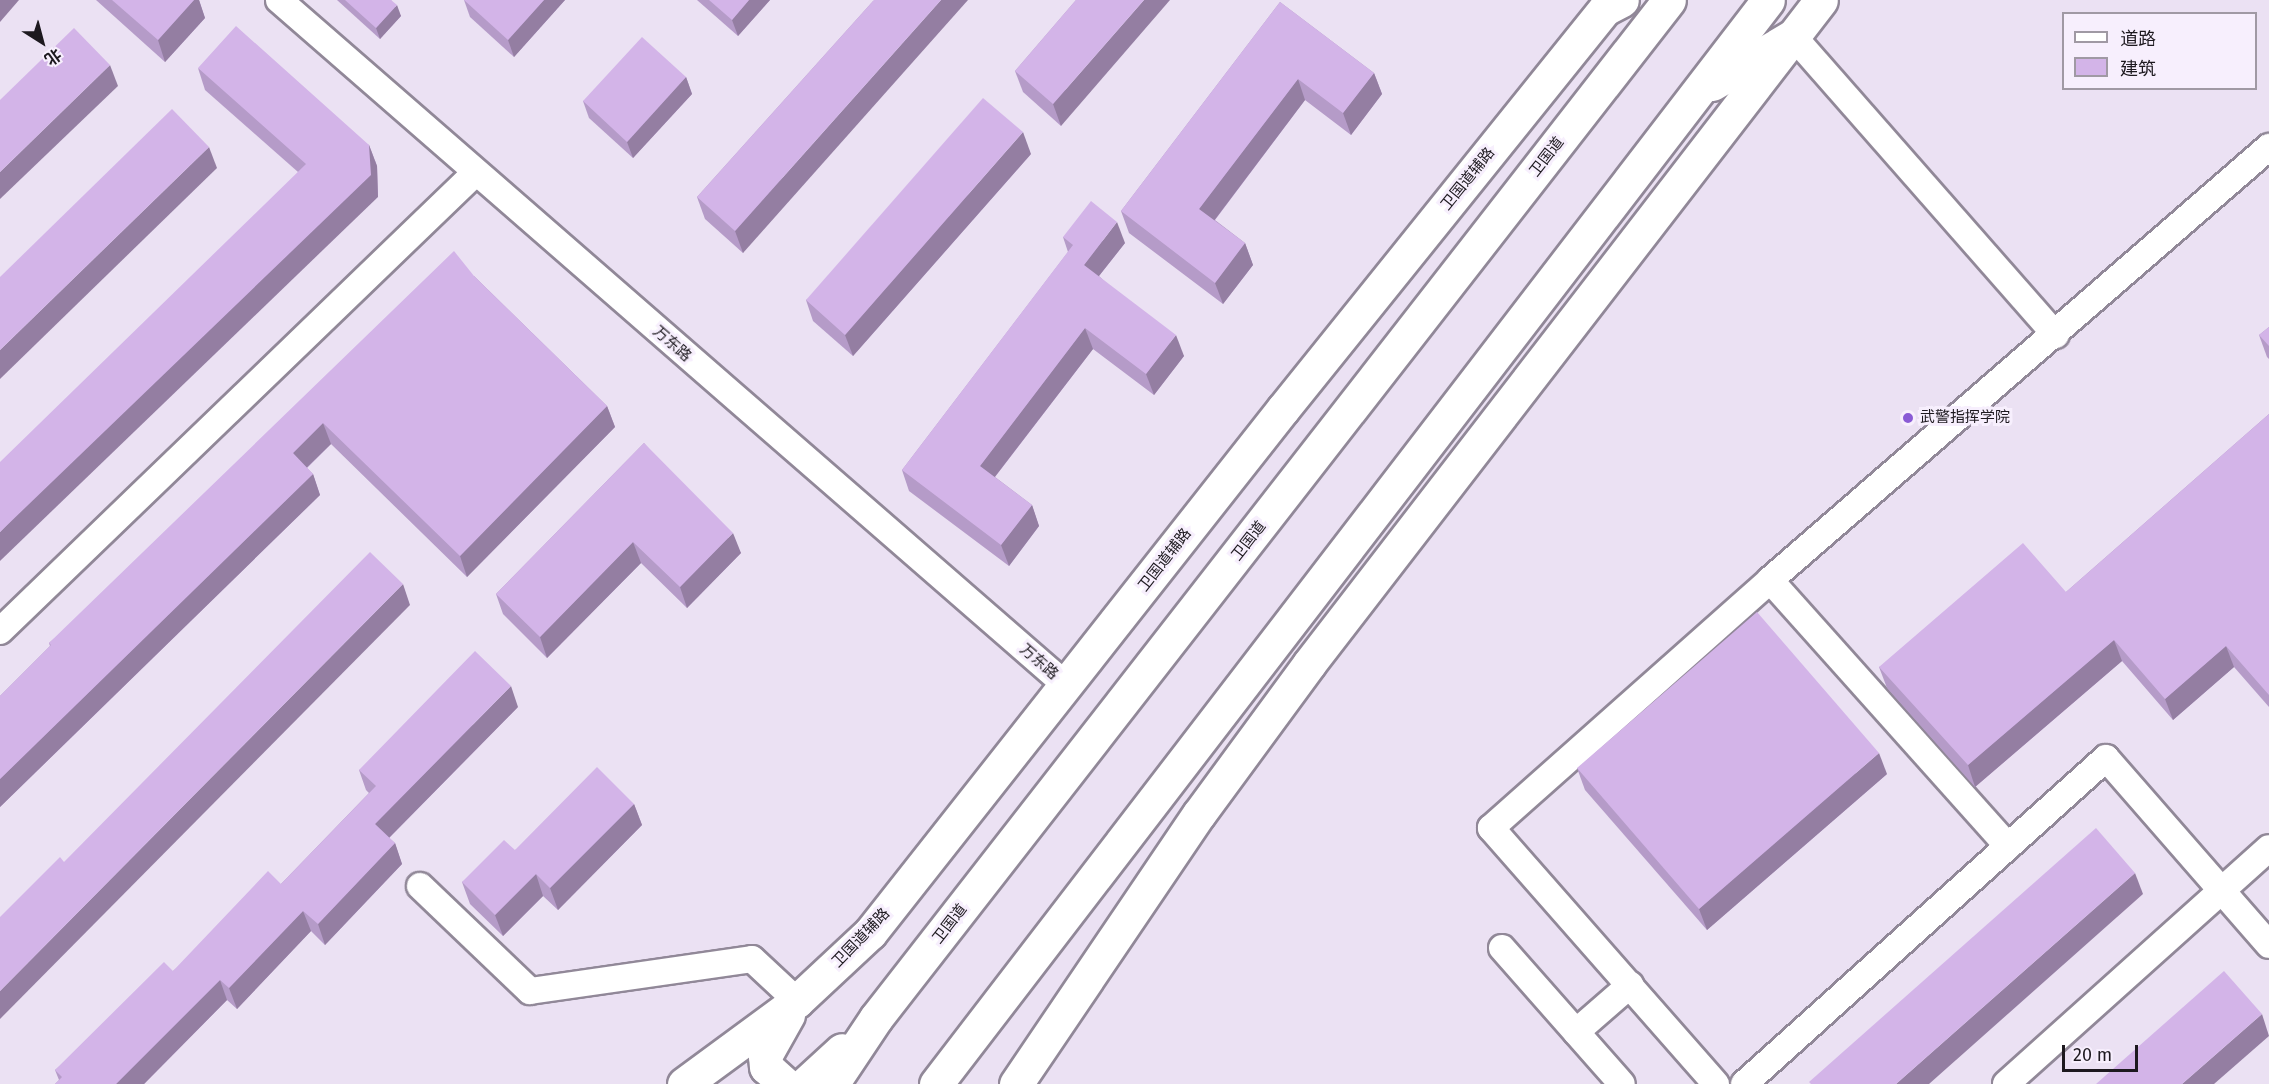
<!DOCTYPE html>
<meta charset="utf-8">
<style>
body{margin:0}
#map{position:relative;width:2269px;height:1084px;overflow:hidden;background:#ebe1f3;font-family:"Fira Sans","Noto Sans SC",sans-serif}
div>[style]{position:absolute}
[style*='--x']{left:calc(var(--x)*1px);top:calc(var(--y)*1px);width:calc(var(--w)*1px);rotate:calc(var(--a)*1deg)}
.roads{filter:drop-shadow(2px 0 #918898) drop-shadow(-2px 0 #918898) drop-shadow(0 2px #918898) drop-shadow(0 -2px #918898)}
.minor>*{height:26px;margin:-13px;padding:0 13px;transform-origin:13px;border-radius:13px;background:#fff}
.major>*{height:33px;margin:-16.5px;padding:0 16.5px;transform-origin:16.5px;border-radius:16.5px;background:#fff}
.highway>*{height:33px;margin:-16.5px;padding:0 16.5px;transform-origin:16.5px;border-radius:16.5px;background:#fff}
.wall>*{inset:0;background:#b59bc8}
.shaded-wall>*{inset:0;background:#947ea2}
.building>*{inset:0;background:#d3b4e8}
.dots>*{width:16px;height:16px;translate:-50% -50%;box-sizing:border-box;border:3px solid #f7effd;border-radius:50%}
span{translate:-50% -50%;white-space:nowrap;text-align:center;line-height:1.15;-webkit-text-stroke:6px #f7effd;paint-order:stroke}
.street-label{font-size:15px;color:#1d191f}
.poi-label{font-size:15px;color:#1d191f}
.left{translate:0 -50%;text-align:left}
.legend{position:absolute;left:2062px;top:12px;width:195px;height:78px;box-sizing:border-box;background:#f7effd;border:2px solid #a099a4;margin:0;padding:8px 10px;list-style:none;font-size:18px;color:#1d191f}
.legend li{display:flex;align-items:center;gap:12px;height:30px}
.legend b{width:30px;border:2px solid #a099a4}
.north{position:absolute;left:12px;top:12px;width:60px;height:60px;-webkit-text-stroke:4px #f7effd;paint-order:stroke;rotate:144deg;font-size:16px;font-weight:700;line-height:24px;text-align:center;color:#1d191f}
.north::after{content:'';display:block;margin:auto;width:21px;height:27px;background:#1d191f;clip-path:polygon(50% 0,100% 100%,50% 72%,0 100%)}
.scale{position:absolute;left:2062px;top:1045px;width:76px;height:27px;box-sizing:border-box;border:3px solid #1d191f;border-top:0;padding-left:8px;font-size:18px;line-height:21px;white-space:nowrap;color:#1d191f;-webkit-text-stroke:4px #f7effd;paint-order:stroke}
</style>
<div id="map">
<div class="roads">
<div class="minor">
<div style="--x:279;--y:0;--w:1045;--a:41.04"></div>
<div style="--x:1793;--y:36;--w:398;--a:48.7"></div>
<div style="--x:1770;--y:580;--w:357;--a:48.2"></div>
<div style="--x:0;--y:631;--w:658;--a:-43.95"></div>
<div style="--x:420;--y:886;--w:152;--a:43.7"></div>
<div style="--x:530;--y:991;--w:224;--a:-8.2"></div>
<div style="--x:752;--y:959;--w:62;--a:43"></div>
<div style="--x:1502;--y:948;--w:181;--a:48.6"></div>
<div style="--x:1576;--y:1032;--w:72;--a:-41"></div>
<div style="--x:1716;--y:1084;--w:341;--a:-131.3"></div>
<div style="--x:1491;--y:828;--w:373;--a:-41.6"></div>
<div style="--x:1770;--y:580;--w:661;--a:-40.95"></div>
<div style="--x:1744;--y:1084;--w:487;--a:-42"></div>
<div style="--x:2106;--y:758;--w:248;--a:48.9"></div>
<div style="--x:2006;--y:1084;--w:353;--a:-41.9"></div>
</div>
<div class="major">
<div style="--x:684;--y:1084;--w:140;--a:-36.3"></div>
<div style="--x:797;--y:1001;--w:100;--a:-43"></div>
<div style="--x:870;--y:933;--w:667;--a:-51.76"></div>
<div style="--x:1283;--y:409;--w:525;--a:-51.19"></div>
<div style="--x:785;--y:1084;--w:25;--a:-138"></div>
<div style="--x:766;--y:1067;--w:11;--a:-95"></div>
<div style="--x:765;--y:1056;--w:47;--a:-60.7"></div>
<div style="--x:1016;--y:1084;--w:326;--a:-55.9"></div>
<div style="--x:1199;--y:814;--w:186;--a:-53.7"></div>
<div style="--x:1309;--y:664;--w:838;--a:-52.36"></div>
</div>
<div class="highway">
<div style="--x:1605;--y:9;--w:19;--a:-28"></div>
<div style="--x:1712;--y:84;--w:94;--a:-30.7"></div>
<div style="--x:805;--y:1084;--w:50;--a:-42.6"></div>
<div style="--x:832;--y:1084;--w:79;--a:-56.3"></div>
<div style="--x:876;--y:1018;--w:1290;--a:-52.08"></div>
<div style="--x:936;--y:1084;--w:1366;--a:-52.49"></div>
</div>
</div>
<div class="wall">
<div style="clip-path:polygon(96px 0,199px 0,205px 18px,165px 62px)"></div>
<div style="clip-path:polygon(337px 0,391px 0,401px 16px,380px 39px)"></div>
<div style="clip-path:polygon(464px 0,565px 0,514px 57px,470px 17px)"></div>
<div style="clip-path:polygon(697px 0,770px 0,738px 36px)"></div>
<div style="clip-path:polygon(874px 0,743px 253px,705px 219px,697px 197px)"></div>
<div style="clip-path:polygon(1076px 0,1061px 126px,1023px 92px,1015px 71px)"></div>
<div style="clip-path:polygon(1280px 2px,1374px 73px,1382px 94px,1351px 135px,1305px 100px,1215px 220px,1245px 243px,1253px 265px,1223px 304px,1129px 233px,1121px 211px)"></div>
<div style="clip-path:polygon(198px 68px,369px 145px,377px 166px,378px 197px,298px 172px,205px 90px)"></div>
<div style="clip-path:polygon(686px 77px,692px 94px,633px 158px,589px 118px,583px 101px)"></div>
<div style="clip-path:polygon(1031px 154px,853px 356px,813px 321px,806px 300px)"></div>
<div style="clip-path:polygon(1063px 237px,1125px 243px,1099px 276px,1184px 356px,1154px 395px,1093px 349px,995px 477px,1032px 505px,1039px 526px,1009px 566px,909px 491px,902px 470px,1068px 252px)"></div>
<div style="clip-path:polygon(474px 276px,607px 406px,615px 427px,467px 577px,331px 444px,307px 468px,313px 474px,320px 495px,0 807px,0 696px,50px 646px,49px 643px)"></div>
<div style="clip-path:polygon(2269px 327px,2269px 359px,2267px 357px,2259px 335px)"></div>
<div style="clip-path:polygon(2269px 414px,2269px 707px,2234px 667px,2173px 720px,2122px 661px,1975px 787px,1887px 688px,1879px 667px,2066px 592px)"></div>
<div style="clip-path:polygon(644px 443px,741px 553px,687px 608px,641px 563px,547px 658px,503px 614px,496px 594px)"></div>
<div style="clip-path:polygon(518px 707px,389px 838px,395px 843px,402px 864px,325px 945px,311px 931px,237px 1009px,227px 1000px,144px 1084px,55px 1084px,59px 1080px,55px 1070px,173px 971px,281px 884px,369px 793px,366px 790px,359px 770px)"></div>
<div style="clip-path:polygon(1577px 768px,1887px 774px,1707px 930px,1585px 790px)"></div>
<div style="clip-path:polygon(634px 804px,642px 825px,558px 910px,543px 896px,503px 936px,470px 904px,462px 882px,515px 850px)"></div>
</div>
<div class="shaded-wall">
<div style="clip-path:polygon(0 0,19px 0,0 22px)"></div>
<div style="clip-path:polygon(194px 0,199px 0,205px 18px,165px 62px,158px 40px)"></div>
<div style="clip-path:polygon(544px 0,565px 0,514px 57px,508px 40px)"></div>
<div style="clip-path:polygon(749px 0,770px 0,738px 36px,732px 20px)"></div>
<div style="clip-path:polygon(941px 0,968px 0,743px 253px,735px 231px)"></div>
<div style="clip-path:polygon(1144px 0,1170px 0,1061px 126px,1053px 104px)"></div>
<div style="clip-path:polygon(397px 5px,401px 16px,380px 39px,376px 28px)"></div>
<div style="clip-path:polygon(110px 65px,118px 86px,0 199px,0 172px)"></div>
<div style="clip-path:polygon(1374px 73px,1382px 94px,1351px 135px,1343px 113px)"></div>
<div style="clip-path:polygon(686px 77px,692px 94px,633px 158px,627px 142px)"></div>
<div style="clip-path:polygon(1298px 79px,1305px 100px,1207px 230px,1199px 209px)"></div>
<div style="clip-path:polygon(1023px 132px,1031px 154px,853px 356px,845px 335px)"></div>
<div style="clip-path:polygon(369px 145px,377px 166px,378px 197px,0 561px,0 532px)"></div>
<div style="clip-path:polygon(209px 147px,217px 168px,0 379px,0 350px)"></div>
<div style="clip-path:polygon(1117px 222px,1125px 243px,1091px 286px,1084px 265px)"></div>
<div style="clip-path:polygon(1245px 243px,1253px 265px,1223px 304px,1215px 283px)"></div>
<div style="clip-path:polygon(1085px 328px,1093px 349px,987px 487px,980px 466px)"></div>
<div style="clip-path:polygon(1176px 335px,1184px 356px,1154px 395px,1146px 374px)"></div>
<div style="clip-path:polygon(607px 406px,615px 427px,467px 577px,460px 556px)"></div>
<div style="clip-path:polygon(323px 423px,331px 444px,300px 474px,293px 453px)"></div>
<div style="clip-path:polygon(313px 474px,320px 495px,0 807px,0 779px)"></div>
<div style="clip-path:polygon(1032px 505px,1039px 526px,1009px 566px,1001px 545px)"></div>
<div style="clip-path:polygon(733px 533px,741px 553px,687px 608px,680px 587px)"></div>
<div style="clip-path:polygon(633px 542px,641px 563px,547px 658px,540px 637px)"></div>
<div style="clip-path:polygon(403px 584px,410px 605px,0 1019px,0 991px)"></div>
<div style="clip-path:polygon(2114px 640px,2122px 661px,1975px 787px,1968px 765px)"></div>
<div style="clip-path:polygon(2226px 646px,2234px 667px,2173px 720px,2165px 699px)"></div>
<div style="clip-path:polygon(511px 686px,518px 707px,382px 845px,375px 824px)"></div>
<div style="clip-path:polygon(1879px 753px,1887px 774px,1707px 930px,1699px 909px)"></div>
<div style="clip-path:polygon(634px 804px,642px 825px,558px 910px,550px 888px)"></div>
<div style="clip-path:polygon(395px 843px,402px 864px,325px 945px,318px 924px)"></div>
<div style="clip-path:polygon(2135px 873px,2143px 894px,1929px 1084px,1896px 1084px)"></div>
<div style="clip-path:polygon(536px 874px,543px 896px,503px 936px,495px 915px)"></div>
<div style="clip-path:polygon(303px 911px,311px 931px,237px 1009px,229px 988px)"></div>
<div style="clip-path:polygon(220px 980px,227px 1000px,144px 1084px,116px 1084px)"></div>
<div style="clip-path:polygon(2262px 1014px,2269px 1036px,2214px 1084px,2182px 1084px)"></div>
</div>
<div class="building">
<div style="clip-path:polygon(112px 0,194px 0,158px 40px)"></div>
<div style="clip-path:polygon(345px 0,391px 0,397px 5px,376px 28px)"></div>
<div style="clip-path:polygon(464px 0,544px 0,508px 40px)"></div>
<div style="clip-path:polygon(709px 0,749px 0,732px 20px)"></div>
<div style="clip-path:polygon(874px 0,941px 0,735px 231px,697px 197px)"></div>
<div style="clip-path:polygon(1076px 0,1144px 0,1053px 104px,1015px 71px)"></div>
<div style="clip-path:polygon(1280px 2px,1374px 73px,1343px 113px,1298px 79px,1199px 209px,1245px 243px,1215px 283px,1121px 211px)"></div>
<div style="clip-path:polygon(236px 26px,369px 145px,371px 175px,0 532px,0 462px,306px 164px,198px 68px)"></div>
<div style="clip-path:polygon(74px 28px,110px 65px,0 172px,0 100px)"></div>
<div style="clip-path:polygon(642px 37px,686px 77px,627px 142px,583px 101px)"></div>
<div style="clip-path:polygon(983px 98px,1023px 132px,845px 335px,806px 300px)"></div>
<div style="clip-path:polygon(172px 109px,209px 147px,0 350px,0 277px)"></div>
<div style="clip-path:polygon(1091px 201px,1117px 222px,1084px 265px,1176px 335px,1146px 374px,1085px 328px,980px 466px,1032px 505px,1001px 545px,902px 470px,1073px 245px,1063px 237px)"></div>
<div style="clip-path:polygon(454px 251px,474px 276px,607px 406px,460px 556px,323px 423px,293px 453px,313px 474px,0 779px,0 696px,51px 645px,49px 643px)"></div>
<div style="clip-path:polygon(2269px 327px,2269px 346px,2259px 335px)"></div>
<div style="clip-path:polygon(2269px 414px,2269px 695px,2226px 646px,2165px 699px,2114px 640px,1968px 765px,1879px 667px,2023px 543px,2066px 592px)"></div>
<div style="clip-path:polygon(644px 443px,733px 533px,680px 587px,633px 542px,540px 637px,496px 594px)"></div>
<div style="clip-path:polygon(370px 552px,403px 584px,0 991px,0 917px,60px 857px,64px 862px)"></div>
<div style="clip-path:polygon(1757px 612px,1879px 753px,1699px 909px,1577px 768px)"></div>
<div style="clip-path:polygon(475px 651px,511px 686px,375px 824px,395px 843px,318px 924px,303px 911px,229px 988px,220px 980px,116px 1084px,55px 1084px,62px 1077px,55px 1070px,164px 962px,173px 971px,268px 871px,281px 884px,376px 786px,359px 770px)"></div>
<div style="clip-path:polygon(597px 767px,634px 804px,550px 888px,536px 874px,495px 915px,462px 882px,504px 840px,515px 850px)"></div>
<div style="clip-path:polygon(2096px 828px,2135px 873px,1896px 1084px,1811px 1084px,1809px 1082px)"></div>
<div style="clip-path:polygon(2224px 971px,2262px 1014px,2182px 1084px,2096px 1084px)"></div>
</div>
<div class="dots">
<div style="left:1908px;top:418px;background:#8a5bd5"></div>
</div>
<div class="street-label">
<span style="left:1547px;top:157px;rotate:-52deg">卫国道</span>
<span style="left:1468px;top:179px;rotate:-51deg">卫国道辅路</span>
<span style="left:672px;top:344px;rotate:41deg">万东路</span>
<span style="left:1249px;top:541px;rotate:-52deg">卫国道</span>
<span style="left:1165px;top:560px;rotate:-52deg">卫国道辅路</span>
<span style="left:1039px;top:662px;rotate:41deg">万东路</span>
<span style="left:950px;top:924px;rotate:-52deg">卫国道</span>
<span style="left:861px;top:938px;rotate:-46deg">卫国道辅路</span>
</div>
<div class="poi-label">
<span class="left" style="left:1920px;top:418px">武警指挥学院</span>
</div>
<ul class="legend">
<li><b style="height:8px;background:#fff"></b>道路</li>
<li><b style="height:16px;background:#d3b4e8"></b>建筑</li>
</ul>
<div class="north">北</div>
<div class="scale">20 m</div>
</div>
